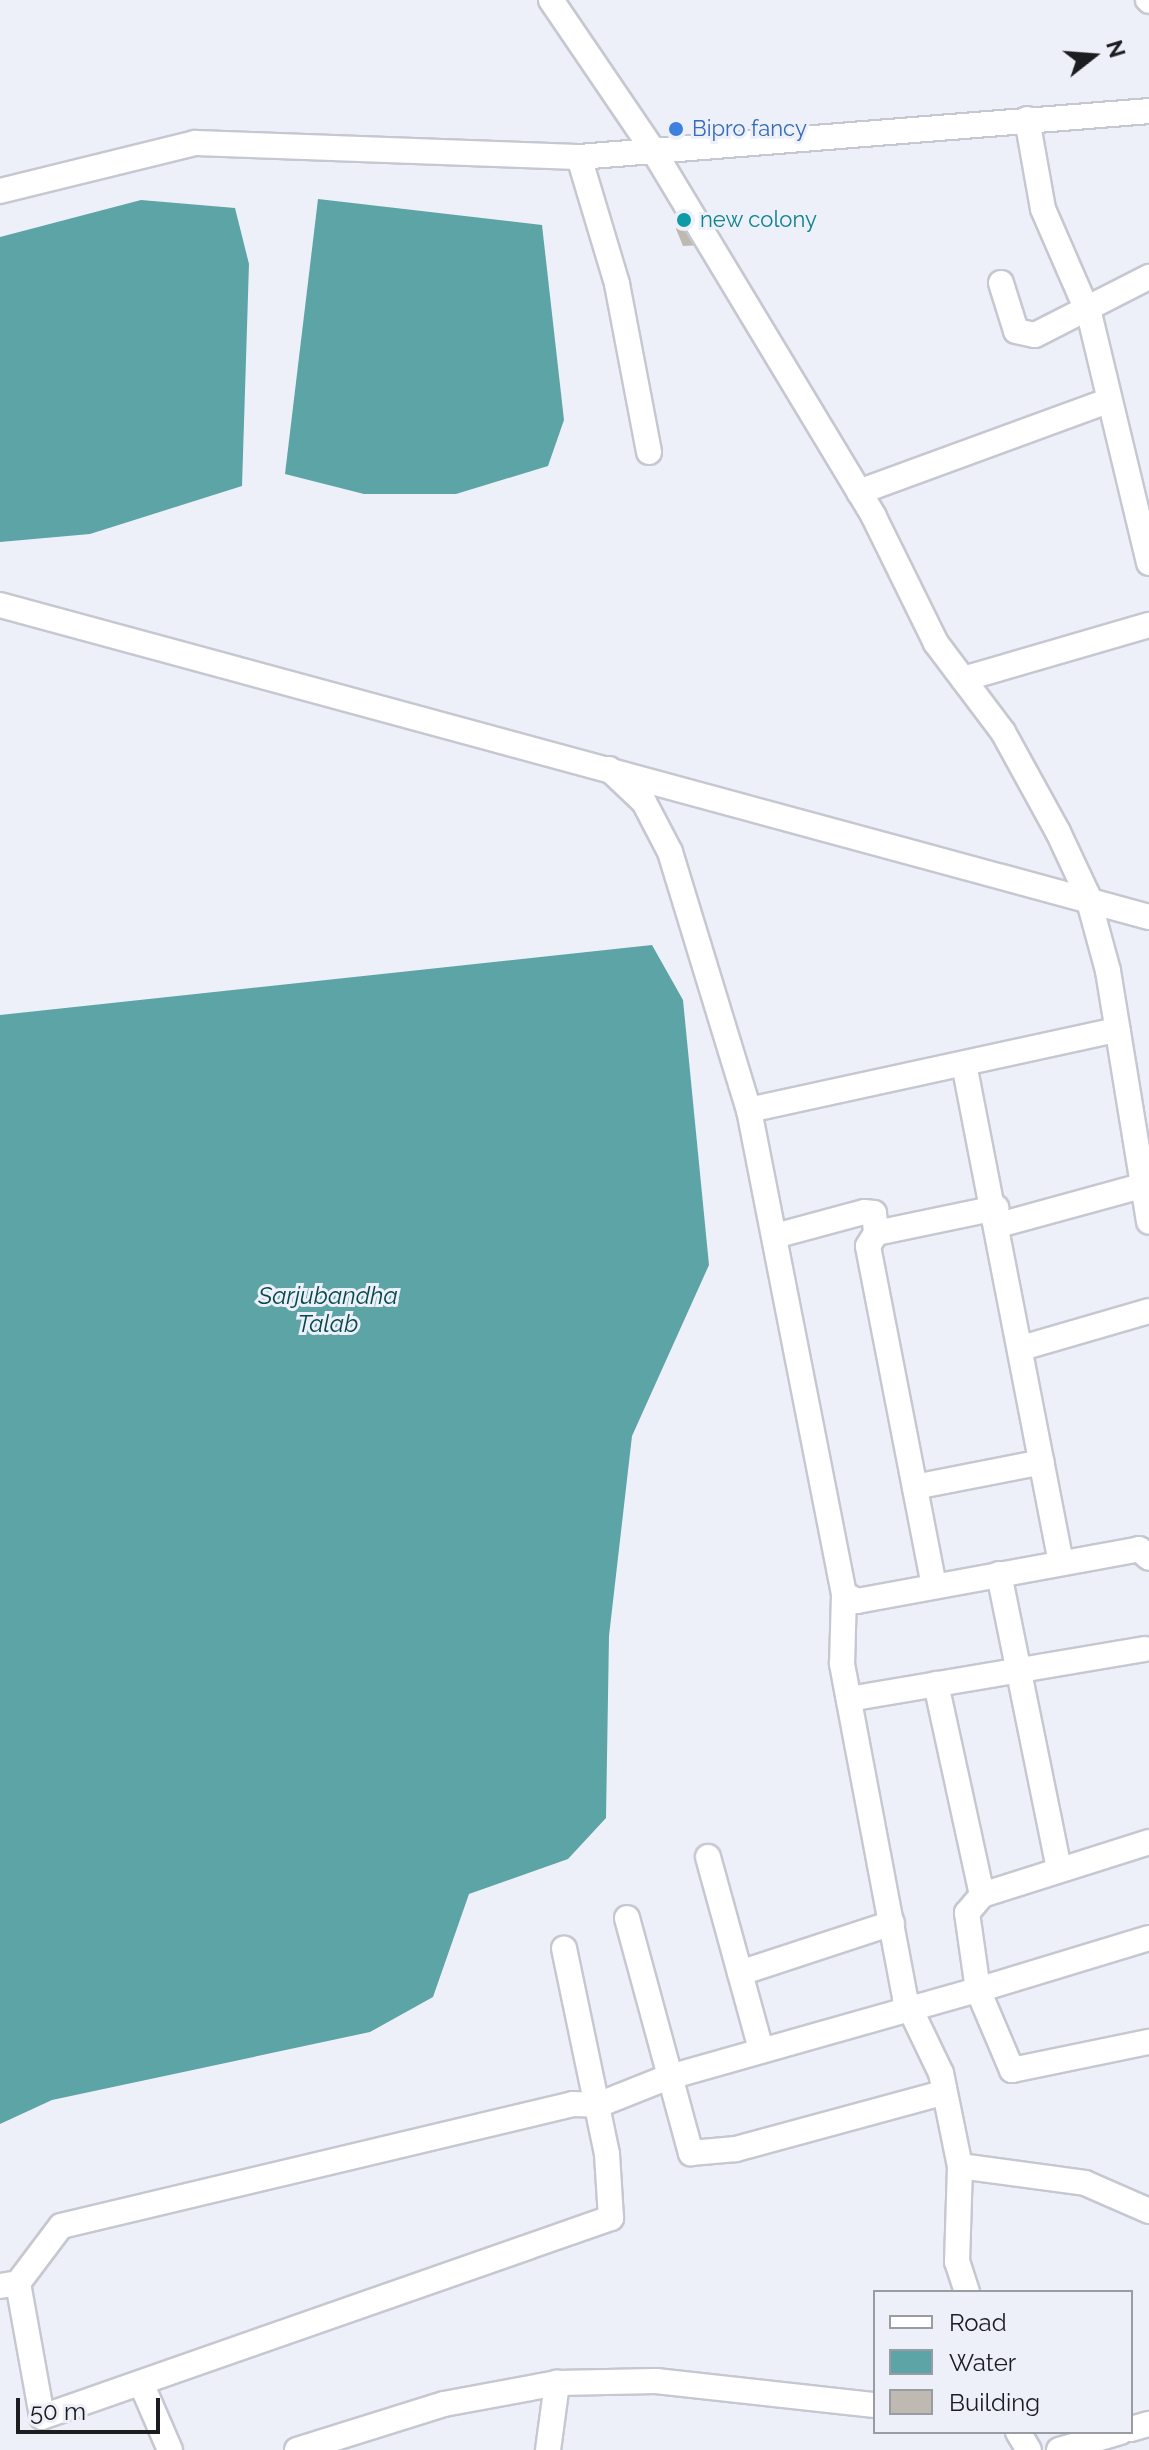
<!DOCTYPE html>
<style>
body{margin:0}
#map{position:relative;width:1149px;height:2450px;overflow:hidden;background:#edf0f8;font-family:Raleway,sans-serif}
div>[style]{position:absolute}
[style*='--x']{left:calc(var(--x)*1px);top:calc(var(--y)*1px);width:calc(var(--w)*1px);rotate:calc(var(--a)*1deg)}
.water>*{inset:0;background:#5da4a7}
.building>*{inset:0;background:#beb9b1}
.roads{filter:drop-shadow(2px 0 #c6c8d1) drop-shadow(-2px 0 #c6c8d1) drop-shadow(0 2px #c6c8d1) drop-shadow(0 -2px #c6c8d1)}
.minor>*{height:24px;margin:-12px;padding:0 12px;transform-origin:12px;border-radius:12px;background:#fff}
.dots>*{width:22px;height:22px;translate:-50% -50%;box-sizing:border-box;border:4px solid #edf0f8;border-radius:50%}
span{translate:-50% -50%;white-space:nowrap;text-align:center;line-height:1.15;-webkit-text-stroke:6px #edf0f8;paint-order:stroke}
.shop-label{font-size:22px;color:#366cbe}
.left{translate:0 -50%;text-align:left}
.culture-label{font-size:22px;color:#0d838f}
.water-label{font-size:24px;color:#04494c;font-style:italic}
.legend{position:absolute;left:873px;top:2290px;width:260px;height:144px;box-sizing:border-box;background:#edf0f8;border:2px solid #999ca2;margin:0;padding:10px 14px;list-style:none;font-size:24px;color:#1c1d20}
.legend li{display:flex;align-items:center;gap:16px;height:40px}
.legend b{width:40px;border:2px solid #999ca2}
.north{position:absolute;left:1053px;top:16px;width:80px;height:80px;-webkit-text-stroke:6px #edf0f8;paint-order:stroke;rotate:73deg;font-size:22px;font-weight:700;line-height:32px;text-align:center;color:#1c1d20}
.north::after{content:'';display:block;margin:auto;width:28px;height:36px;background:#1c1d20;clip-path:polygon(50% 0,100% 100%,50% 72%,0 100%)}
.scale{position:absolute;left:16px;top:2398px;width:144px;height:36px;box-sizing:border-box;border:4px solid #1c1d20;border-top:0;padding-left:10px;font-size:24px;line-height:28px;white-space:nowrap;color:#1c1d20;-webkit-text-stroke:6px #edf0f8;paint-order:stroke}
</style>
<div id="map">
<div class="water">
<div style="clip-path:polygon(318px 199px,542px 225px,564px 420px,548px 466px,456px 494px,364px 494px,285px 474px)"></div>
<div style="clip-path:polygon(141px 200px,235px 208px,249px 264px,242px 486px,90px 534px,0 542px,0 237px)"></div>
<div style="clip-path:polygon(652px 945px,683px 1000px,709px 1265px,632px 1436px,609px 1636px,606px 1818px,568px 1859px,469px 1894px,433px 1997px,370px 2032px,52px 2100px,0 2124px,0 1015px)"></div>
</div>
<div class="building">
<div style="clip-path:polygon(683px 211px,702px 245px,683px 246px,676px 229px)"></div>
</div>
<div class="roads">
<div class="minor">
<div style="--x:551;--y:0;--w:181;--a:55.8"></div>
<div style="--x:653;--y:150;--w:428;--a:58.9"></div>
<div style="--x:874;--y:517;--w:140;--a:63.8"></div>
<div style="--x:936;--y:643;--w:111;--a:53"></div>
<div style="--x:1003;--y:732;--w:114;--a:61.2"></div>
<div style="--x:1058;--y:832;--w:68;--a:64.9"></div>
<div style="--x:1087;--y:894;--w:80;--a:74.7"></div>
<div style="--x:1108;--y:971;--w:254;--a:80.7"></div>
<div style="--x:1148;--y:0;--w:1;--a:45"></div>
<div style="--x:1027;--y:119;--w:91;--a:79.9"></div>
<div style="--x:1043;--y:209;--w:118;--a:66.5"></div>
<div style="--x:1090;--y:317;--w:253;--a:76.5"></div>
<div style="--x:579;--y:157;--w:133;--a:73.3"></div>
<div style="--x:617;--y:284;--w:171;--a:79.2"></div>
<div style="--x:0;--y:191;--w:201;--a:-13.8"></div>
<div style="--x:195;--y:143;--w:384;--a:2.1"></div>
<div style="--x:579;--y:157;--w:572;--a:-4.61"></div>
<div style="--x:1001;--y:283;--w:50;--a:72.6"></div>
<div style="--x:1016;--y:331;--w:19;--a:12"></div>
<div style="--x:1035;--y:335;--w:128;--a:-27"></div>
<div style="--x:859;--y:492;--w:265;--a:-20.1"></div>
<div style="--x:0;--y:605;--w:1191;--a:15.19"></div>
<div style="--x:963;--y:679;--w:194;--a:-16.2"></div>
<div style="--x:609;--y:769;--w:48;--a:43.3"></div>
<div style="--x:644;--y:802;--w:56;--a:62.5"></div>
<div style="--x:670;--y:852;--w:270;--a:73"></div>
<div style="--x:749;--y:1110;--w:493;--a:78.9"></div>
<div style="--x:844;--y:1594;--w:70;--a:91.6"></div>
<div style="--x:842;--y:1664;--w:340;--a:79.3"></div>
<div style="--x:905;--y:1998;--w:83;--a:64.4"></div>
<div style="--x:941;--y:2073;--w:95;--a:78.5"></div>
<div style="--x:965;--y:1069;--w:503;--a:79"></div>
<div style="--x:749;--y:1110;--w:377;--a:-12.3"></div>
<div style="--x:999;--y:1225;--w:148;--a:-15.3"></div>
<div style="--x:775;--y:1236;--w:92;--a:-15.1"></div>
<div style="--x:864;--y:1212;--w:10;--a:6"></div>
<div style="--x:874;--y:1213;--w:20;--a:84"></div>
<div style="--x:1022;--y:1348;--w:132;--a:-16.2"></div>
<div style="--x:915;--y:1487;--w:129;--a:-11.1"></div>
<div style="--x:999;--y:1574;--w:300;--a:78.5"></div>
<div style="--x:934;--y:1586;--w:346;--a:-101"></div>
<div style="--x:868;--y:1246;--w:15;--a:-58"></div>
<div style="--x:876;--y:1233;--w:123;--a:-11.8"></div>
<div style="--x:844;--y:1594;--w:15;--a:28"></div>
<div style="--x:857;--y:1601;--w:287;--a:-10.4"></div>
<div style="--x:1139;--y:1549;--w:13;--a:42"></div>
<div style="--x:936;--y:1684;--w:216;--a:77.7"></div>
<div style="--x:849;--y:1699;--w:300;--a:-9.6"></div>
<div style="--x:708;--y:1857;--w:200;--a:74.6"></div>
<div style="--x:627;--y:1918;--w:244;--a:74.8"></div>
<div style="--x:691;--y:2153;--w:45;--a:-5.1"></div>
<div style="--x:736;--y:2149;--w:213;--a:-15.2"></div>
<div style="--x:1149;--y:1938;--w:179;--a:163.1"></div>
<div style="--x:978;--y:1990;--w:87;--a:67"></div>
<div style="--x:1012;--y:2070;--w:140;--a:-11.6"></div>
<div style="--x:740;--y:1973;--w:160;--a:-18.2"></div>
<div style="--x:18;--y:2283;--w:71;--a:-53"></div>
<div style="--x:61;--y:2226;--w:526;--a:-13.4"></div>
<div style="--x:573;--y:2104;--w:25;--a:2"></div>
<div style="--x:598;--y:2105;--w:73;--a:-21.7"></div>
<div style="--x:666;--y:2078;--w:324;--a:-15.8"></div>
<div style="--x:978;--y:1990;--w:78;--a:-98.1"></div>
<div style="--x:967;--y:1913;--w:23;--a:-50"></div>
<div style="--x:982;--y:1895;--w:175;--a:-17.6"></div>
<div style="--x:0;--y:2286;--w:18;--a:-9"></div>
<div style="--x:18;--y:2283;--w:136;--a:79.8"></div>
<div style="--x:42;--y:2417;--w:603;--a:-19.28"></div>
<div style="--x:611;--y:2218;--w:64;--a:-93.6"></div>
<div style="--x:607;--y:2154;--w:210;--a:-101.8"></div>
<div style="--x:967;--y:2292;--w:32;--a:-108"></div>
<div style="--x:957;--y:2262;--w:96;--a:-88.2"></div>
<div style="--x:960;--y:2166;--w:126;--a:7.7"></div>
<div style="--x:1085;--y:2183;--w:70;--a:23.6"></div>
<div style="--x:141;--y:2383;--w:73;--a:66.6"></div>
<div style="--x:1131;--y:2429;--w:19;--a:-16"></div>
<div style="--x:1018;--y:2432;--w:21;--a:59"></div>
<div style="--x:297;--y:2450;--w:154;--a:-17.4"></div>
<div style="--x:444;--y:2404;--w:115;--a:-10.5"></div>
<div style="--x:557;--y:2383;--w:99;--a:-1.2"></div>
<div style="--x:656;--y:2381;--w:220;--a:6.3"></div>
<div style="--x:548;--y:2450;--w:68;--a:-82.3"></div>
<div style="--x:1059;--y:2450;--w:64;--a:-16.4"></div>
</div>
</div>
<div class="dots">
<div style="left:676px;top:129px;background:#3f7fe0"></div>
<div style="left:684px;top:220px;background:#0f9aa8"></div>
</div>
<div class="shop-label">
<span class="left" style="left:692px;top:129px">Bipro fancy</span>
</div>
<div class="culture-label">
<span class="left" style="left:700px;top:220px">new colony</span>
</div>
<div class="water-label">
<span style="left:328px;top:1310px">Sarjubandha<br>Talab</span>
</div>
<ul class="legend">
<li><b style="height:10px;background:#fff"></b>Road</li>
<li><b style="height:22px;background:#5da4a7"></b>Water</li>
<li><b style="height:22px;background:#beb9b1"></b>Building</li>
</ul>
<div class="north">N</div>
<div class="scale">50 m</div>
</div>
